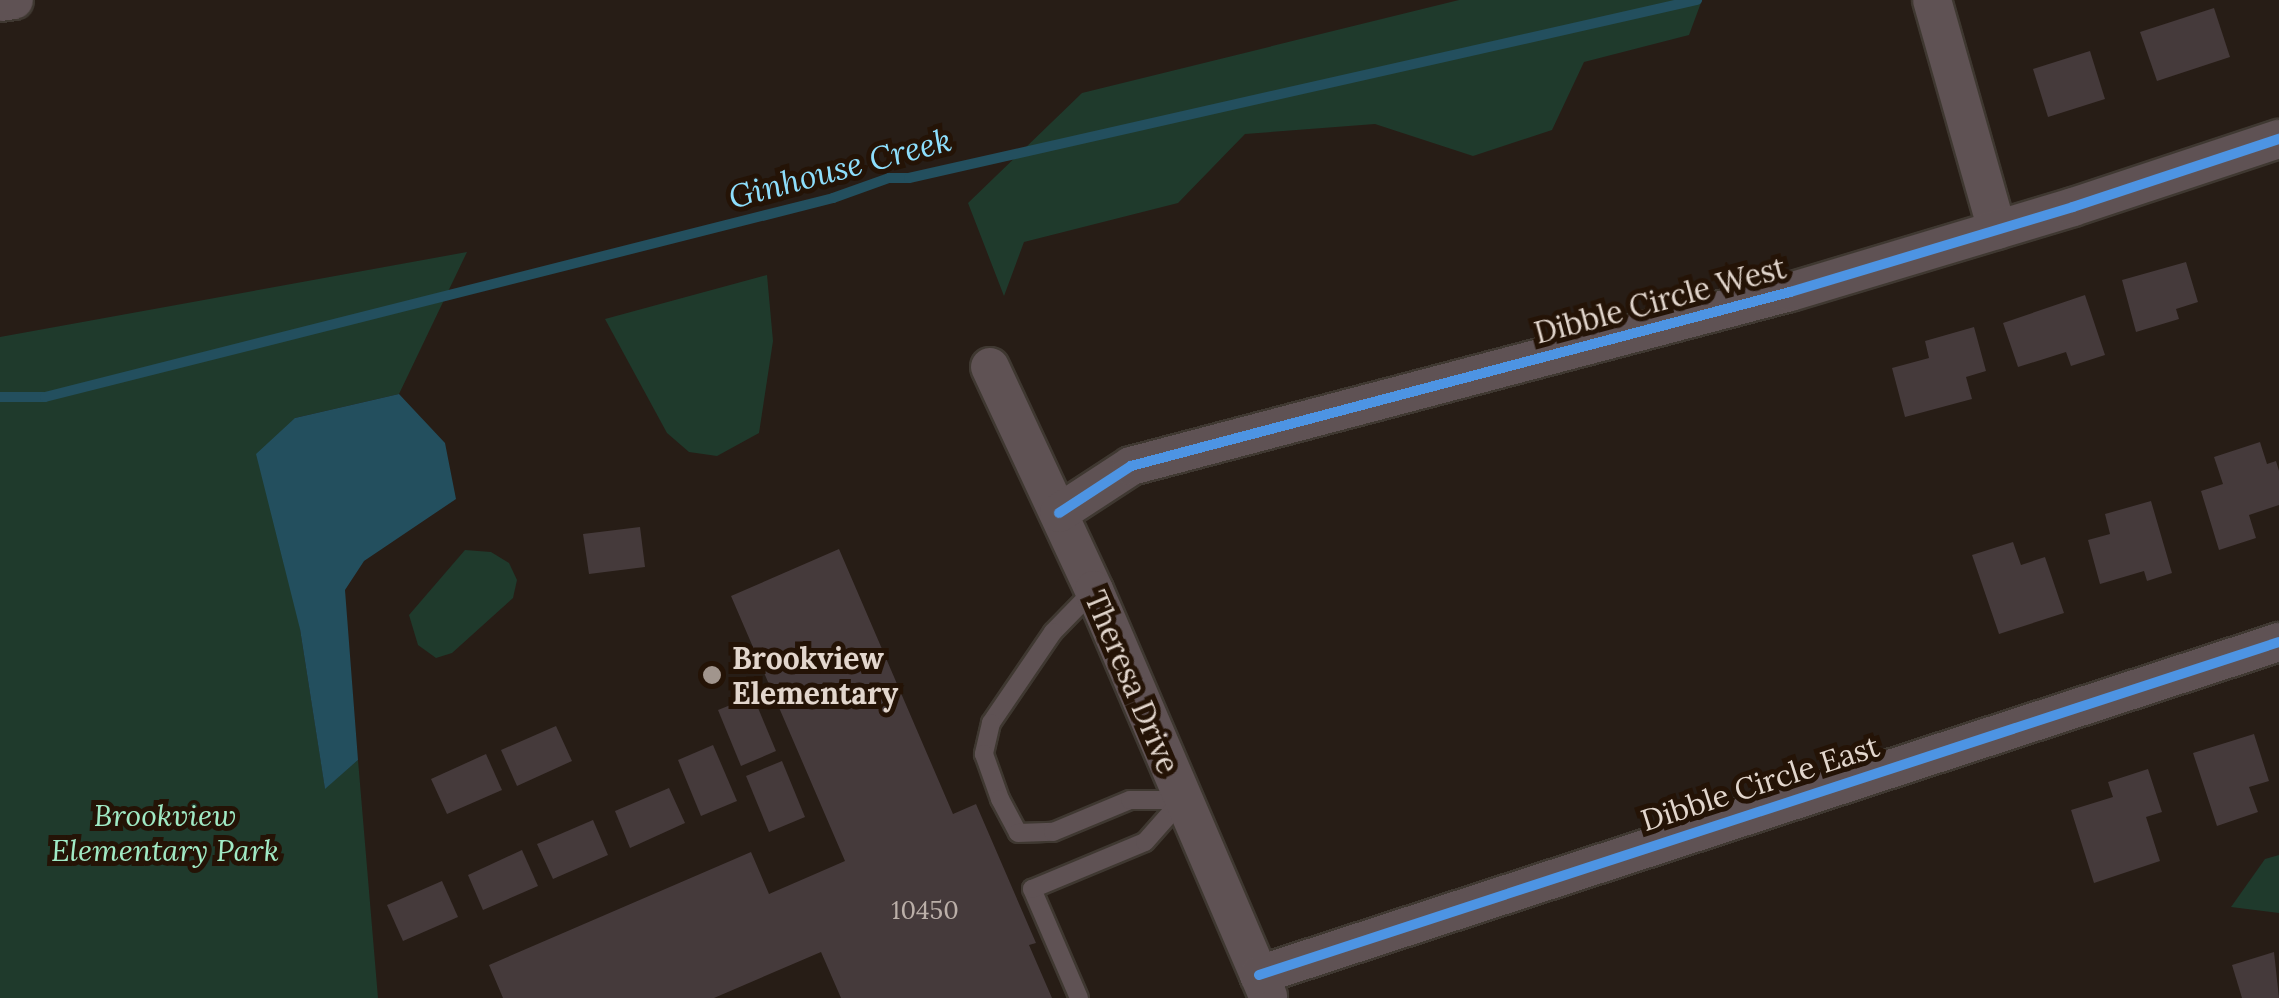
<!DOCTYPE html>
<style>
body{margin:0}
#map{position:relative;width:2279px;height:998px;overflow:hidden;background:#271d16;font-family:Lora,serif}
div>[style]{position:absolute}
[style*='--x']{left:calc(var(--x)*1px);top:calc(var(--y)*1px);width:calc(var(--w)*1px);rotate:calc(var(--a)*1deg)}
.green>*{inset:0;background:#1f3a2c}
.water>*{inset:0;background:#234f5e}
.stream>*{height:10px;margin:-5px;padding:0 5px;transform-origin:5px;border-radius:5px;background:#234f5e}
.building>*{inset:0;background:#453a3b}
.roads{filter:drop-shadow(2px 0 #3f3831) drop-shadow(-2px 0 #3f3831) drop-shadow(0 2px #3f3831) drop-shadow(0 -2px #3f3831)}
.service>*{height:18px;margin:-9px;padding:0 9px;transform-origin:9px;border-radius:9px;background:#5f5254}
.minor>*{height:38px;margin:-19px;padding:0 19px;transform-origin:19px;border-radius:19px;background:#5f5254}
.cycleway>*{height:10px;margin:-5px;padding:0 5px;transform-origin:5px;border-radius:5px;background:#4d94e3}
.dots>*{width:28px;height:28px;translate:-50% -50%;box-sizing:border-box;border:5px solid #241306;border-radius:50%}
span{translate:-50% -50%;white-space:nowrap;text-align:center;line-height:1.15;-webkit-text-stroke:10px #241306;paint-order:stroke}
.number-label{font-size:25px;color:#bbafa8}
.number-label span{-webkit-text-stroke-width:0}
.street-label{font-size:30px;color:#e2d6cd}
.poi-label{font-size:30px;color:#e2d6cd;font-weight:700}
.left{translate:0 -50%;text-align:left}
.park-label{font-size:30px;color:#a0eac5;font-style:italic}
.water-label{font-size:32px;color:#8ddefc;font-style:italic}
</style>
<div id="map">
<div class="green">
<div style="clip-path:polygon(1459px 0,1702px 0,1689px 35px,1584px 62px,1552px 130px,1473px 156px,1375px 124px,1245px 134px,1178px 203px,1024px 242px,1004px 296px,968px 203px,1082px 93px)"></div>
<div style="clip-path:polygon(467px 252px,399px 394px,295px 418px,300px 629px,325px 788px,358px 760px,378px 998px,0 998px,0 337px)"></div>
<div style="clip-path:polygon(767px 275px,773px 341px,759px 433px,717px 456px,689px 452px,667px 433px,605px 319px)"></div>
<div style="clip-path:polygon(465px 550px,491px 552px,509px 563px,517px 580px,513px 598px,452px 653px,436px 658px,418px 645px,409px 615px)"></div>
<div style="clip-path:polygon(2279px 855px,2279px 913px,2231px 907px,2265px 859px)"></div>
</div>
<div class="water">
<div style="clip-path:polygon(399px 394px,445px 443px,456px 499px,364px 561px,345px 590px,358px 760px,325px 789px,300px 629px,256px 454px,295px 418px)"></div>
</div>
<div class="stream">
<div style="--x:0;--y:397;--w:45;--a:0"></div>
<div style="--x:45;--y:397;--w:813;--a:-14.17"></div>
<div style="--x:833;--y:198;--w:59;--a:-19.7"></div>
<div style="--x:889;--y:178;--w:20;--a:0"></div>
<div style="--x:909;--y:178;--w:808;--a:-12.73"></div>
</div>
<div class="building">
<div style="clip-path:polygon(2214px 8px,2230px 57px,2157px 81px,2140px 32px)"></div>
<div style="clip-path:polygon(2090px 51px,2105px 99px,2048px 117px,2033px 69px)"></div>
<div style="clip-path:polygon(2186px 262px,2198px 302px,2176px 309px,2179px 319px,2136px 332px,2122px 280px)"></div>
<div style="clip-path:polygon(2085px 295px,2105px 355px,2071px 366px,2066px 352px,2018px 367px,2003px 323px)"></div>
<div style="clip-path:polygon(1974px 327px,1986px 371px,1966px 377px,1972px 399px,1905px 417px,1892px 368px,1929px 358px,1925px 341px)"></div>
<div style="clip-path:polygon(2260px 442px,2267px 464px,2276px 461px,2279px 471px,2279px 505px,2249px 515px,2256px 538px,2219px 550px,2201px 491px,2223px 484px,2214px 457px)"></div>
<div style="clip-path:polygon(2151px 501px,2172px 573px,2147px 581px,2144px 571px,2100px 584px,2088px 540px,2110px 534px,2105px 514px)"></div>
<div style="clip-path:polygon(640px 527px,645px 567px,589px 574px,583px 534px)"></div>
<div style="clip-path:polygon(2013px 542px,2021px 565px,2045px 557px,2064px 613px,1999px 634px,1972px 555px)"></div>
<div style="clip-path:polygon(839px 549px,953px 814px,976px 804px,1036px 943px,1029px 945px,1052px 998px,841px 998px,821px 952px,714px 998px,503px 998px,489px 965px,751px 852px,769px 894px,845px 861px,731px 596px)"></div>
<div style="clip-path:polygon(753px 696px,776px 751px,741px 766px,718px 710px)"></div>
<div style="clip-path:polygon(556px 726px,572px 761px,517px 786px,501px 750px)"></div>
<div style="clip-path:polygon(2254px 734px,2269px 781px,2249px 787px,2258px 812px,2217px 826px,2193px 753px)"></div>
<div style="clip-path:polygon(713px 745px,737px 801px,701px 816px,678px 760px)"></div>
<div style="clip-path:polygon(486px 754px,502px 790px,447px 814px,431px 779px)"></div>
<div style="clip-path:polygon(782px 761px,805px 817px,769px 832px,746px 776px)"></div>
<div style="clip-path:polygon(2148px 769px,2162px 812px,2146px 817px,2160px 861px,2094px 883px,2071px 810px,2113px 797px,2108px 782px)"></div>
<div style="clip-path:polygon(669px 788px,685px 823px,630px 848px,615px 811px)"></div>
<div style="clip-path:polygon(593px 820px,608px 855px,553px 879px,537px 844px)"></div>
<div style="clip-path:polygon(522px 850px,538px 886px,483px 910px,468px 875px)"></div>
<div style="clip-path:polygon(442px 881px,458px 917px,403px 941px,387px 905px)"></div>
<div style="clip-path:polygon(2274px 952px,2279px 998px,2242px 998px,2232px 965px)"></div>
</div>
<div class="roads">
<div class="service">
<div style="--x:1094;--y:590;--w:59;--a:134.3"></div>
<div style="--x:1053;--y:632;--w:110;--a:124.3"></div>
<div style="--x:991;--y:723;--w:32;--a:103"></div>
<div style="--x:984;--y:754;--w:48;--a:70.4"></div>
<div style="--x:1000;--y:799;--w:38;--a:62"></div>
<div style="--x:1018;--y:833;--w:35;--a:-2"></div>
<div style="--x:1053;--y:832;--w:83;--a:-22.6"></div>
<div style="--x:1130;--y:800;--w:52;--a:0"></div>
<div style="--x:1079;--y:998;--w:119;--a:-113.3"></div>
<div style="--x:1032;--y:889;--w:122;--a:-22.6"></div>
<div style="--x:1145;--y:842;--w:56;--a:-48.6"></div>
</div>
<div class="minor">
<div style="--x:1932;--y:0;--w:239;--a:74.2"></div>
<div style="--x:0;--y:2;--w:14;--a:-8"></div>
<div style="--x:990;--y:367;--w:246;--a:65"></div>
<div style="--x:1094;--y:590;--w:442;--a:66.8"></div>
<div style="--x:1059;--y:513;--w:86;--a:-33.1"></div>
<div style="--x:1131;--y:466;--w:682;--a:-14.79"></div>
<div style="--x:1790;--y:292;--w:295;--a:-16.7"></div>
<div style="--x:2073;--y:207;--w:217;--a:-18.3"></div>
<div style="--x:1259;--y:975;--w:1073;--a:-18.08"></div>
</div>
</div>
<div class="cycleway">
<div style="--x:1059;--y:513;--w:86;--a:-33.1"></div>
<div style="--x:1131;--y:466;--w:682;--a:-14.79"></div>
<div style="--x:1790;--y:292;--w:295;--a:-16.7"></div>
<div style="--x:2073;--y:207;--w:217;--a:-18.3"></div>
<div style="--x:1259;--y:975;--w:1073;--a:-18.08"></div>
</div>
<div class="dots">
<div style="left:712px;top:675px;background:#a1958d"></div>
</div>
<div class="number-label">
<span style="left:925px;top:910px">10450</span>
</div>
<div class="street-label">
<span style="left:1660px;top:300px;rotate:-15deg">Dibble Circle West</span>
<span style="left:1132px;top:682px;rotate:67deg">Theresa Drive</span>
<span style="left:1760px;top:783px;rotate:-18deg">Dibble Circle East</span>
</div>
<div class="poi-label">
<span class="left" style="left:732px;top:675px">Brookview<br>Elementary</span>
</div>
<div class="park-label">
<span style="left:165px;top:832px">Brookview<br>Elementary Park</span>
</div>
<div class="water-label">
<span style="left:840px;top:169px;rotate:-15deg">Ginhouse Creek</span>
</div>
</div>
